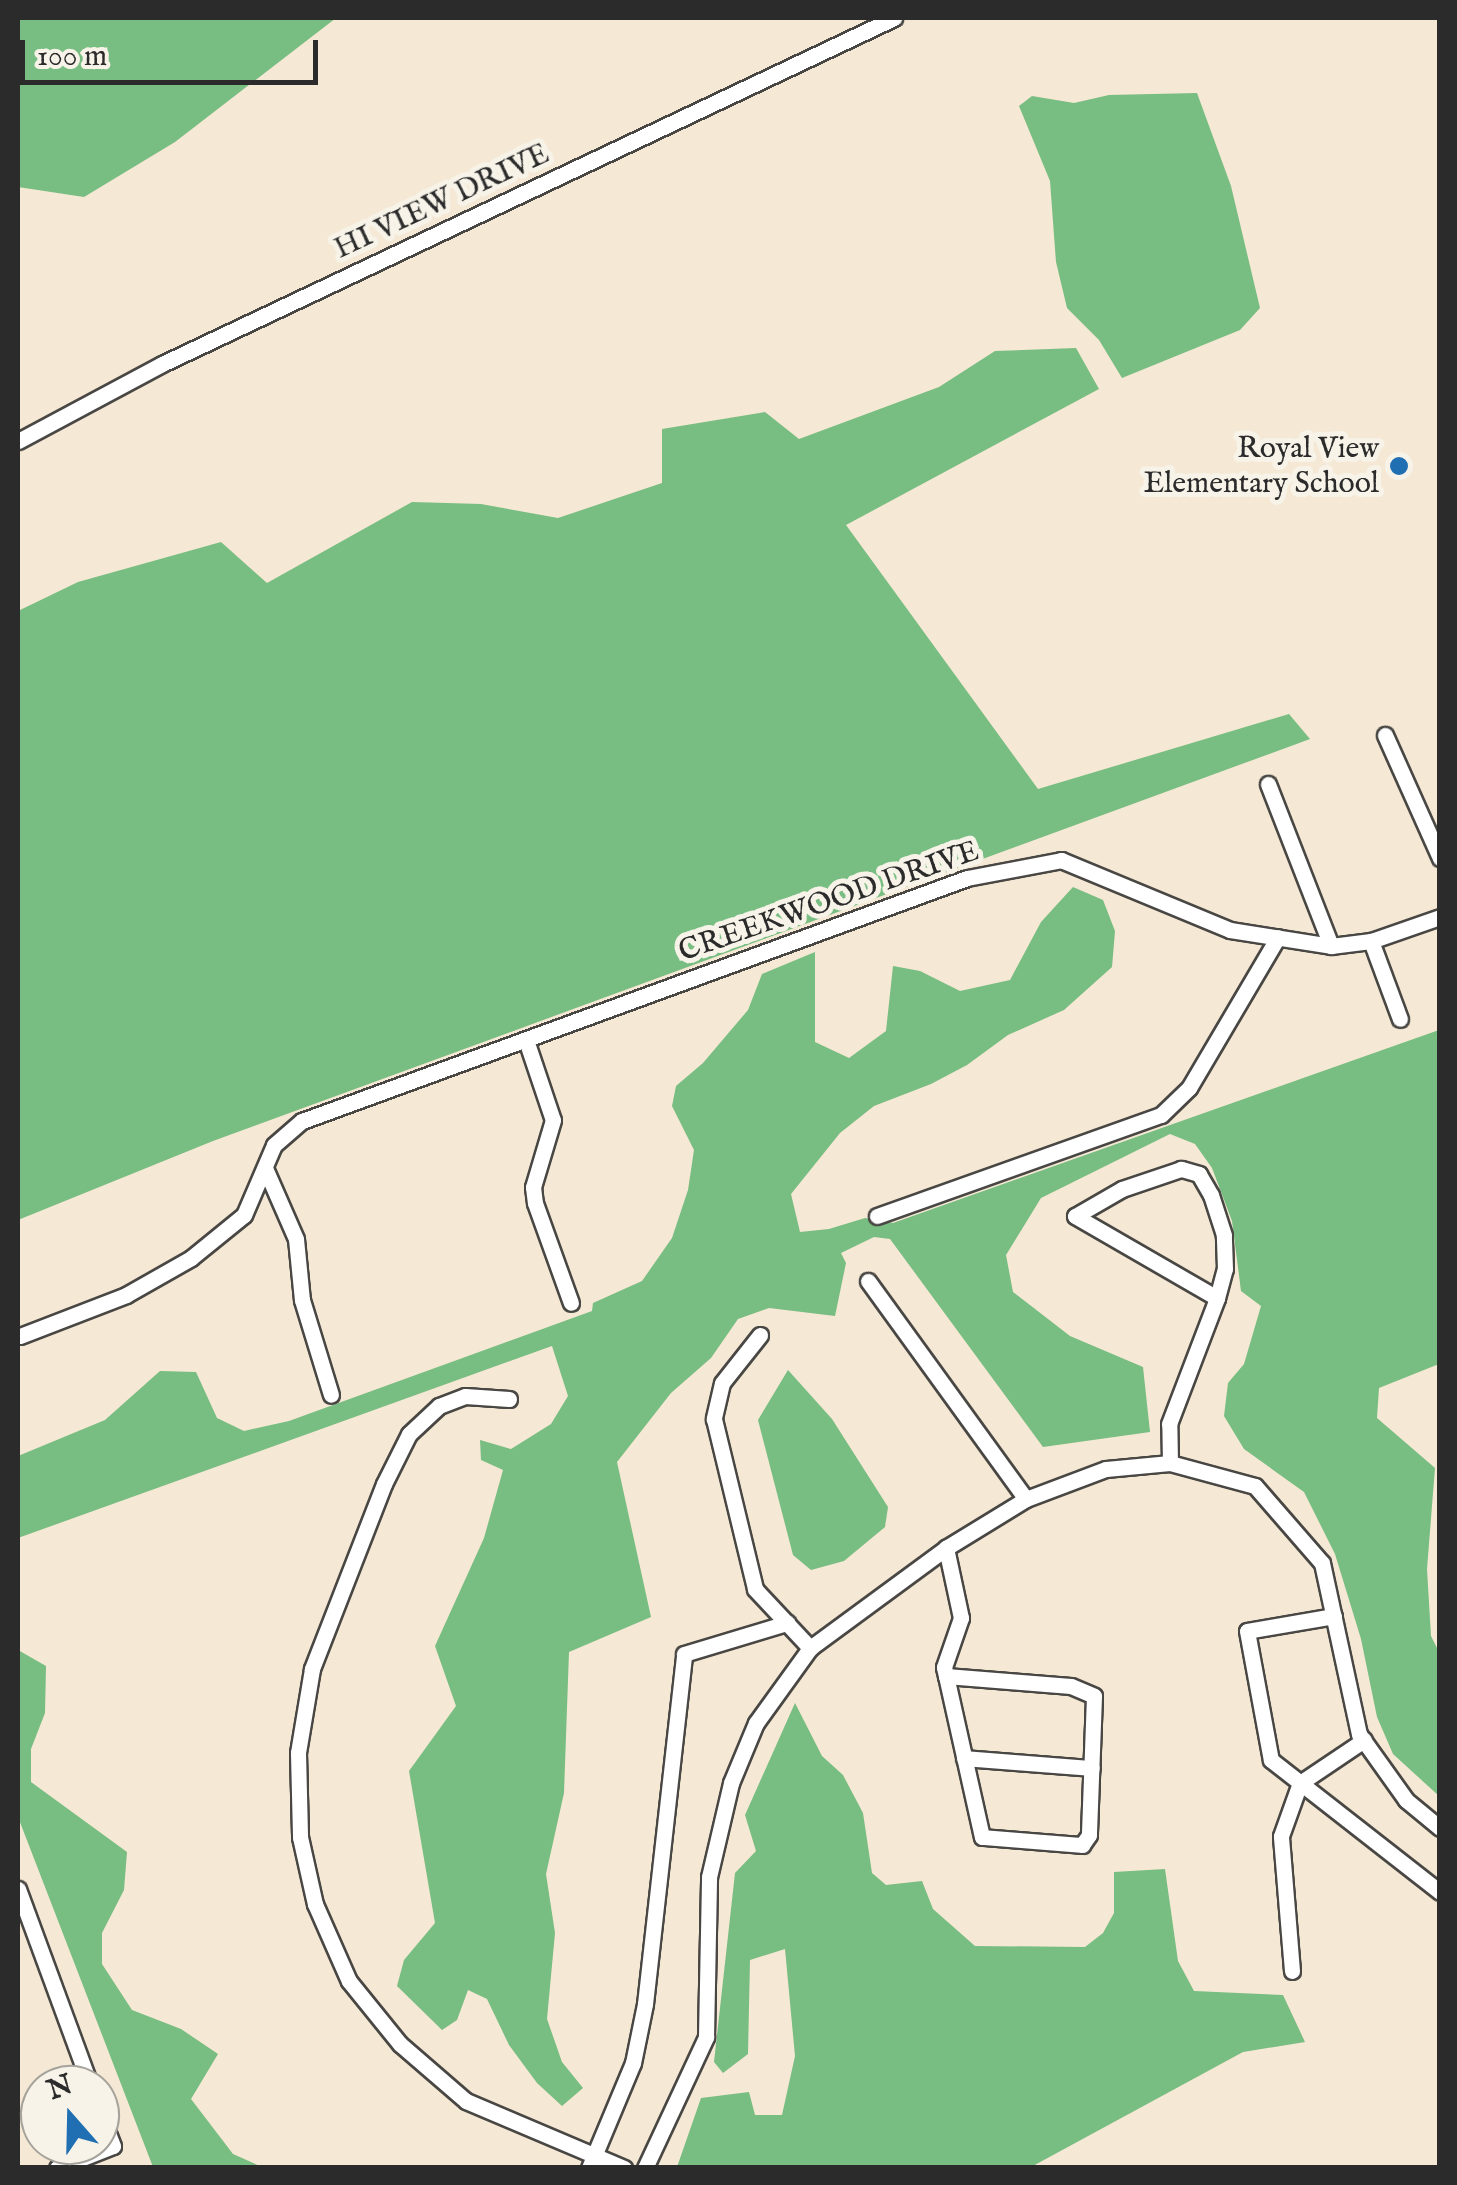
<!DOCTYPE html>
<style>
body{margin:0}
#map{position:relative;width:1457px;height:2185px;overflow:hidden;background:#f5e8d4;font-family:"IM FELL English",serif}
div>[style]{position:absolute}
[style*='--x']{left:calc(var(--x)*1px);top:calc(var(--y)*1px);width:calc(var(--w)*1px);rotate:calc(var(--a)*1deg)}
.forest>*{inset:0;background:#78bd81}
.roads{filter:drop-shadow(2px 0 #494744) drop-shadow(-2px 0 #494744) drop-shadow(0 2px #494744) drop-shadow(0 -2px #494744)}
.minor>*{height:15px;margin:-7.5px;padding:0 7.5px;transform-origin:7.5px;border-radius:7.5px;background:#fff}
.dots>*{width:28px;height:28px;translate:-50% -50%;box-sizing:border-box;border:5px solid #f7f3e8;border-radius:50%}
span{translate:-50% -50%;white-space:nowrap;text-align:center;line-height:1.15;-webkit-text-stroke:10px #f7f3e8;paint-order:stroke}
.street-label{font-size:30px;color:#2b2b2b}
.poi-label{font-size:30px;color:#2b2b2b}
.right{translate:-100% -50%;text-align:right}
.frame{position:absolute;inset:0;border:20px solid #2b2b2b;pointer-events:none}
.north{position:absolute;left:20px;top:2065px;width:100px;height:100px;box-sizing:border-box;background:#f7f3e8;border:2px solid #a5a39c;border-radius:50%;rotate:340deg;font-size:28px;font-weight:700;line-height:40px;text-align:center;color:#2b2b2b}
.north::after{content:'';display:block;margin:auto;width:35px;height:45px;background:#1f6fb2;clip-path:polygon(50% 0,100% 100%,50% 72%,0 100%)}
.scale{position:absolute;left:20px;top:40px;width:298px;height:45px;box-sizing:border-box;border:5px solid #2b2b2b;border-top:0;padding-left:12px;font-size:30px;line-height:35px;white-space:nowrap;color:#2b2b2b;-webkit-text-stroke:8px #f7f3e8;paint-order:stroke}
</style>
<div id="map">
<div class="forest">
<div style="clip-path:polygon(18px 18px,336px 18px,175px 142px,84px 197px,18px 187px)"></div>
<div style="clip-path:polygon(1197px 93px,1231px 186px,1260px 308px,1240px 330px,1122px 378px,1099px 340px,1067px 308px,1056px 262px,1050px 181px,1019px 106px,1032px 96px,1074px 103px,1109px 95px)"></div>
<div style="clip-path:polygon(1076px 348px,1099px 389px,846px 525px,1038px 789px,1289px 714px,1310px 739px,213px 1141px,18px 1220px,18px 611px,78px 582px,221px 542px,267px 583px,412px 502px,481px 504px,558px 518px,662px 483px,662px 429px,765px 412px,799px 439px,939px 387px,995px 351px)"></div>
<div style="clip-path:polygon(1073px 887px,1103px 900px,1115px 931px,1112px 967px,1064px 1010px,1008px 1035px,967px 1065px,931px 1084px,874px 1106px,840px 1133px,791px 1194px,800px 1232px,829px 1229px,865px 1218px,893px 1223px,1439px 1030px,1439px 1364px,1379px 1388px,1377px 1418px,1435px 1468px,1427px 1569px,1431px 1636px,1439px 1652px,1439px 1796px,1393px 1754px,1377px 1717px,1361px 1639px,1335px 1554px,1304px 1492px,1244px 1449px,1224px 1416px,1228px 1383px,1244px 1364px,1261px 1306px,1241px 1291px,1232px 1221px,1212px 1168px,1195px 1144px,1170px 1134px,1041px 1198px,1006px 1255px,1013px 1292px,1070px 1336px,1143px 1367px,1150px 1432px,1043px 1447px,890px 1239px,874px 1237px,841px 1253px,846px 1263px,835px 1316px,769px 1308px,738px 1319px,711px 1358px,671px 1393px,617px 1462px,651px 1617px,569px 1652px,564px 1793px,546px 1874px,555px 1933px,547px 2019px,562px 2062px,583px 2088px,562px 2106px,537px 2083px,509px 2045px,487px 1999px,468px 1990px,457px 2020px,442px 2030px,397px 1986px,404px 1960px,435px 1923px,409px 1771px,456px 1706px,435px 1646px,484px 1538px,503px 1470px,481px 1460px,480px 1440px,511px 1449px,551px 1424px,568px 1396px,552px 1346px,18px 1538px,18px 1456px,105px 1420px,160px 1371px,196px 1372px,217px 1418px,244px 1431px,289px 1421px,592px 1311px,593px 1303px,642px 1281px,672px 1238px,688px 1190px,694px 1150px,672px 1106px,676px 1086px,703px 1063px,748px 1010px,762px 974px,815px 952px,815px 1042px,849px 1058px,886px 1031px,893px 966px,920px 971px,960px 991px,1010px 980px,1041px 922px)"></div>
<div style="clip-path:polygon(788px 1370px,832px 1419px,888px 1507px,885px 1527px,844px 1561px,811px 1570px,793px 1555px,758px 1420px)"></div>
<div style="clip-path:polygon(18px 1650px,46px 1666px,45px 1713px,31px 1749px,31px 1782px,127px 1852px,124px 1890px,102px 1933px,102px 1964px,132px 2010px,181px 2029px,218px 2054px,191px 2099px,233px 2154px,262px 2167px,153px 2167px,18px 1817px)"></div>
<div style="clip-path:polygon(795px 1703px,822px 1756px,843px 1775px,863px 1813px,872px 1873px,886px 1885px,922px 1881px,933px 1909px,975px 1946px,1085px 1947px,1103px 1933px,1114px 1913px,1114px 1872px,1165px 1869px,1178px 1961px,1194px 1991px,1283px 1995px,1305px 2042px,1243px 2052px,1031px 2167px,677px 2167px,701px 2098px,749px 2092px,755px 2115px,782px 2115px,795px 2056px,785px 1949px,750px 1960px,748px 2054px,723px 2073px,714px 2062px,735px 1873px,756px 1851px,745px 1815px)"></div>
</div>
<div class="roads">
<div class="minor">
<div style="--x:18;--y:441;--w:163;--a:-28.1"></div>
<div style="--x:162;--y:364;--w:810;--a:-25.3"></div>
<div style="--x:1385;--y:735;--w:135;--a:65.9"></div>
<div style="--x:1268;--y:784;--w:174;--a:68.7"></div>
<div style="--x:1371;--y:941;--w:83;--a:69.6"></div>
<div style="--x:526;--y:1040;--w:84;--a:71.4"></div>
<div style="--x:553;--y:1120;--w:70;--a:106.6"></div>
<div style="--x:533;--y:1187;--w:16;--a:83"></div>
<div style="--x:535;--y:1203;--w:106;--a:70.2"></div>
<div style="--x:265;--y:1168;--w:77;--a:66.4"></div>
<div style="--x:296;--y:1239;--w:61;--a:84.4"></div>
<div style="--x:302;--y:1300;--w:99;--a:73"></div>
<div style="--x:877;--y:1216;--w:301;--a:-19.6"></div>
<div style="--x:1161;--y:1115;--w:39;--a:-44"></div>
<div style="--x:1189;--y:1088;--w:175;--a:-59.5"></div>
<div style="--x:868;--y:1281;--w:269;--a:54.1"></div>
<div style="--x:760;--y:1335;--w:61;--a:128.4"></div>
<div style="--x:722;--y:1383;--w:37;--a:103"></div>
<div style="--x:714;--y:1419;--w:175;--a:76.4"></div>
<div style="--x:755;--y:1589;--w:81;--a:47"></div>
<div style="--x:20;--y:1336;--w:114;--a:-21.1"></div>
<div style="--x:126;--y:1295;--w:75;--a:-29.6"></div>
<div style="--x:191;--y:1258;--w:68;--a:-39.1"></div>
<div style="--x:244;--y:1215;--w:76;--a:-66.8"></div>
<div style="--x:274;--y:1145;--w:37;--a:-41"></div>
<div style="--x:302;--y:1121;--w:708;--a:-20.07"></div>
<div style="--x:967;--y:878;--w:96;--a:-10.8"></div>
<div style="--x:1061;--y:860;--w:183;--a:22.5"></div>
<div style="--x:1230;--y:930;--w:102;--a:9"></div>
<div style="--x:1331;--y:946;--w:40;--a:-7.1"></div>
<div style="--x:1371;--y:941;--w:73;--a:-19.2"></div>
<div style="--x:509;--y:1399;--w:44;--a:-176.1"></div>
<div style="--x:465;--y:1396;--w:28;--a:159"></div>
<div style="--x:439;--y:1406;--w:41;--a:137"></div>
<div style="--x:409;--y:1434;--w:56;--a:116.6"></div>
<div style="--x:384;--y:1484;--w:199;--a:111.3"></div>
<div style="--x:312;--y:1669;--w:85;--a:99.5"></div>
<div style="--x:298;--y:1753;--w:84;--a:88.6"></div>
<div style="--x:300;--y:1837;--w:69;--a:77.4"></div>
<div style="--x:315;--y:1904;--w:84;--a:66.2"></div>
<div style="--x:349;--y:1981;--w:81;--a:51"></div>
<div style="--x:400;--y:2044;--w:87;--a:40.8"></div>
<div style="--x:466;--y:2101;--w:172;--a:23"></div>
<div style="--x:1170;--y:1463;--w:39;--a:-91"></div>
<div style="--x:1169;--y:1424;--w:135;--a:-69.1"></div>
<div style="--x:1217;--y:1298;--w:30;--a:-75"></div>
<div style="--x:1225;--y:1269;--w:34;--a:-92"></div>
<div style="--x:1224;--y:1235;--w:42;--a:-108"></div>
<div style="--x:1211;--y:1195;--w:24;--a:-120"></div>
<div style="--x:1199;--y:1174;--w:19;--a:-164"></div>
<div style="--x:1181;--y:1169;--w:62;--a:161.3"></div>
<div style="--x:1122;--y:1189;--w:54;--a:150.1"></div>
<div style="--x:1075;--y:1216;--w:164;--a:30"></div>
<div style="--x:1334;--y:1616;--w:88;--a:170.2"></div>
<div style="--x:1247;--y:1631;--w:131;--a:79.5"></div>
<div style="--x:1271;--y:1760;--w:214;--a:38"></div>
<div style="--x:946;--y:1676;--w:125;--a:4.6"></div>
<div style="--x:1071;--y:1686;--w:25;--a:23"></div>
<div style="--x:1094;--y:1696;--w:139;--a:92.1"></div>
<div style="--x:1089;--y:1835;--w:12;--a:125"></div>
<div style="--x:1082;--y:1845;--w:100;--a:-175.4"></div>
<div style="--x:982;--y:1837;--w:165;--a:-102.6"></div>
<div style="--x:946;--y:1676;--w:9;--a:-103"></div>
<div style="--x:944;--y:1667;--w:52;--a:-70.9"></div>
<div style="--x:961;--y:1618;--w:72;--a:-102.1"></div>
<div style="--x:964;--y:1758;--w:128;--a:4.5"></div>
<div style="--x:18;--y:1889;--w:209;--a:69.8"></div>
<div style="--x:1292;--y:1971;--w:135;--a:-94.7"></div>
<div style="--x:1281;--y:1836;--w:56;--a:-70.3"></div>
<div style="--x:1300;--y:1783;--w:77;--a:-33.9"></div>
<div style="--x:57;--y:2168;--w:60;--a:-21.4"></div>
<div style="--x:113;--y:2146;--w:36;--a:-111"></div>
<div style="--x:589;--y:2168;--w:114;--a:-67.3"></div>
<div style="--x:633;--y:2063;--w:60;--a:-78.5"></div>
<div style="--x:645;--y:2004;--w:352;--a:-83.6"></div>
<div style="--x:684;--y:1654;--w:108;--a:-16.8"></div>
<div style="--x:645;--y:2168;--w:145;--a:-65"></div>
<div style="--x:706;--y:2037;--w:160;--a:-88.9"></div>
<div style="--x:709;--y:1877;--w:97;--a:-76.8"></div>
<div style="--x:731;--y:1783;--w:65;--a:-67.4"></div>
<div style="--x:756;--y:1723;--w:92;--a:-54.2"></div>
<div style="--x:810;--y:1648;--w:169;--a:-36.3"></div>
<div style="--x:946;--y:1548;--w:94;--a:-31.5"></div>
<div style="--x:1026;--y:1499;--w:85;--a:-20.6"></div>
<div style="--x:1106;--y:1469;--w:64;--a:-5.4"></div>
<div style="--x:1170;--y:1463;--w:88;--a:15.1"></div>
<div style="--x:1255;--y:1486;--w:102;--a:49"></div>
<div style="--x:1322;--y:1563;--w:175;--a:77.8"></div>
<div style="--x:1359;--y:1734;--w:81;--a:54.5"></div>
<div style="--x:1406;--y:1800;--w:44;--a:39.5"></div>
</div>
</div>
<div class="dots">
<div style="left:1399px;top:466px;background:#1f6fb2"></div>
</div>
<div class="street-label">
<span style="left:442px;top:202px;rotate:-25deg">HI VIEW DRIVE</span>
<span style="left:829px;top:902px;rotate:-19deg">CREEKWOOD DRIVE</span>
</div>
<div class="poi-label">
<span class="right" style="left:1379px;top:466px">Royal View<br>Elementary School</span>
</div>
<div class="frame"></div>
<div class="north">N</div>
<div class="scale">100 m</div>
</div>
